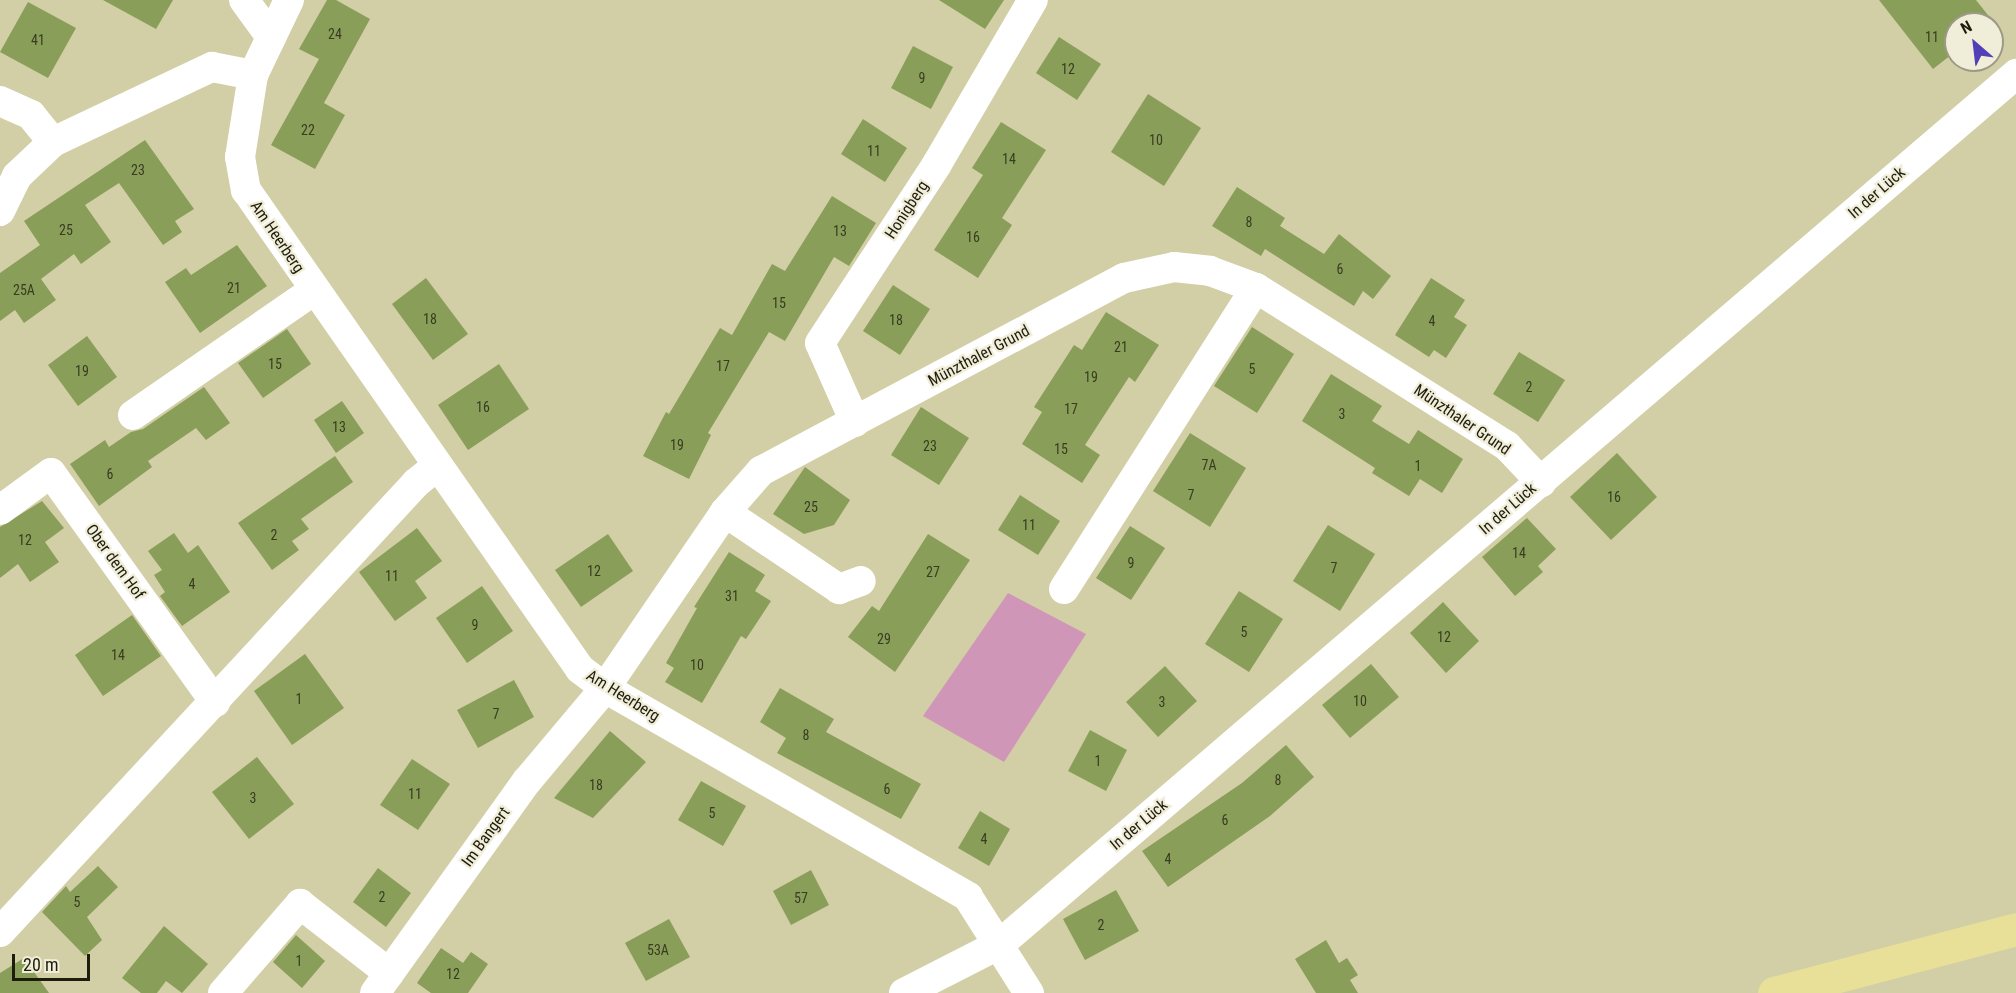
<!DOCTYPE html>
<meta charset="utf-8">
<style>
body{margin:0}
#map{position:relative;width:2016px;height:993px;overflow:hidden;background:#d2cea5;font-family:"Roboto Condensed",sans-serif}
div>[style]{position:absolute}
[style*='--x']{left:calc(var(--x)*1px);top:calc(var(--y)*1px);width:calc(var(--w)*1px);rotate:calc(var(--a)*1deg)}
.green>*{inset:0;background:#d096b8}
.building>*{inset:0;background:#899e59}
.minor>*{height:30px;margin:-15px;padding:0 15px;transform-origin:15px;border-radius:15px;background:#fff}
.major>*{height:33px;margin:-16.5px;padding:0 16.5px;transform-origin:16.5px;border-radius:16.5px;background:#e8e098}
span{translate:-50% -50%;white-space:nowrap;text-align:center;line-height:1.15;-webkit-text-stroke:4.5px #f0eed9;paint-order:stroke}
.number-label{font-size:14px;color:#393c20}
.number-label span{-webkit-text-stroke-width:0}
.street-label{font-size:16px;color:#1e1c0d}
.north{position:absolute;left:1944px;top:12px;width:60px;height:60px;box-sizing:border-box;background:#f0eed9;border:2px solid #9c9a87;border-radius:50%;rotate:332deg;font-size:16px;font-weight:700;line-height:24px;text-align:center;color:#1e1c0d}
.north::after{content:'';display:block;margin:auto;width:21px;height:27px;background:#5140b7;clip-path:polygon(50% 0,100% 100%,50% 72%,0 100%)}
.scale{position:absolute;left:12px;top:954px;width:78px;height:27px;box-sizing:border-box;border:3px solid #1e1c0d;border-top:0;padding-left:8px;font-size:18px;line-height:21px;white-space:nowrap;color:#1e1c0d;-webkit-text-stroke:4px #f0eed9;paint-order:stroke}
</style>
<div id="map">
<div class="green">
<div style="clip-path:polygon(1008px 593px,1086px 634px,1004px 762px,923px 716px)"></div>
</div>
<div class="building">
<div style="clip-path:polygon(103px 0,173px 0,156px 29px)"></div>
<div style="clip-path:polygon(327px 0,336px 0,370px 19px,324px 103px,345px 115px,315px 169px,271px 145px,319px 59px,299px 49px)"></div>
<div style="clip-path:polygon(939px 0,1004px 0,985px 29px)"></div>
<div style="clip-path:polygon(1879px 0,1976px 0,1995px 24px,1956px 24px,1956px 51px,1933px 69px)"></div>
<div style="clip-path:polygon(28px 2px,76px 28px,48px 78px,0 52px)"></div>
<div style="clip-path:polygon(1059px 37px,1101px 64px,1077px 100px,1036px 73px)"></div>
<div style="clip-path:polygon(913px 46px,953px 67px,931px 109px,891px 88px)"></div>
<div style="clip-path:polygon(1148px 94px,1201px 128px,1164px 186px,1111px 152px)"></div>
<div style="clip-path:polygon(863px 119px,907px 148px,885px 182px,841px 154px)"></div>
<div style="clip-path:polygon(1001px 122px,1046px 150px,1002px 218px,1012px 225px,978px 278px,934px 250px,983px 175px,972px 168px)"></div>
<div style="clip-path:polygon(145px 140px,194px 209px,175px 221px,182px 232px,163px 245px,119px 183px,85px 205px,111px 242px,81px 264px,74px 254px,41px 279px,56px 300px,24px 323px,15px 310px,0 321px,0 273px,40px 245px,24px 221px)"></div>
<div style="clip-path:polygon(1237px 187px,1285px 218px,1280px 226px,1324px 254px,1339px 234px,1391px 276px,1373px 299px,1363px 291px,1354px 306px,1265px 249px,1261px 256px,1212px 226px)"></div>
<div style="clip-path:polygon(832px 196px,876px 223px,849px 266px,834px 257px,785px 341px,769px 332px,708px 433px,711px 435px,689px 479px,643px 456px,666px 412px,669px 414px,720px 328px,732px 335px,772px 264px,785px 271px)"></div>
<div style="clip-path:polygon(237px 245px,267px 286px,200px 333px,165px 282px,186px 268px,191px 275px)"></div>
<div style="clip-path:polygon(426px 278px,468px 334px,433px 360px,392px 304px)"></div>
<div style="clip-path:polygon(1431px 278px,1465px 300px,1454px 317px,1467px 325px,1446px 358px,1434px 350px,1429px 357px,1395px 335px)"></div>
<div style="clip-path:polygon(893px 285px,930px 309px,900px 355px,863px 331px)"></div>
<div style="clip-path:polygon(1106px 312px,1159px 345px,1135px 382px,1129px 377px,1085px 445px,1100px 455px,1082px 483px,1022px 444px,1042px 412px,1034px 407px,1074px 345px,1082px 350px)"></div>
<div style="clip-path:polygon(1252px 327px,1294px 354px,1257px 413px,1214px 386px)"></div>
<div style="clip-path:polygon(287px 329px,311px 364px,263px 398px,238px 363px)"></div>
<div style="clip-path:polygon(87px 336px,117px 377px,78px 406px,48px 365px)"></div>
<div style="clip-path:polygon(1519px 352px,1565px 380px,1538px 422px,1493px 394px)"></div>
<div style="clip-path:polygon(499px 364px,529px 409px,468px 450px,438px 405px)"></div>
<div style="clip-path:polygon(1331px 374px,1382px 406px,1372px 421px,1409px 444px,1418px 430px,1463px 459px,1442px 493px,1420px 479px,1409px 496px,1372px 473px,1375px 468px,1302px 421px)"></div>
<div style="clip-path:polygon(204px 387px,230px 423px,206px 440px,196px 428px,148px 461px,152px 467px,99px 506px,70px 464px,105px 440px,109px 447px,131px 432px,143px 429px)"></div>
<div style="clip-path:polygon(342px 401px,364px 433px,336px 453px,314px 420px)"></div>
<div style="clip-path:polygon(921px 407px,969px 438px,939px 485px,891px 455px)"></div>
<div style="clip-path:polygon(1190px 433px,1246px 468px,1210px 527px,1153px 491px)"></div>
<div style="clip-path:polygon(1617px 453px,1657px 497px,1611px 540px,1570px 497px)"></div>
<div style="clip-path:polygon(335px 456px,353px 482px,301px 519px,309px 529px,292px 541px,299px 550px,272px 570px,238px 523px)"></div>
<div style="clip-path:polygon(805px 467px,850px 500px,834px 525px,804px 534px,773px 514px)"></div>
<div style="clip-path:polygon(1020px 495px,1060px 521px,1038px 555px,998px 530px)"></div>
<div style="clip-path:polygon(42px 501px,64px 528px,45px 542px,59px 562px,30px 582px,18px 564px,0 578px,0 527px)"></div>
<div style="clip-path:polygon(1527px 518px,1556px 549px,1538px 566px,1543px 572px,1515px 596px,1482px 557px)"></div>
<div style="clip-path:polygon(1328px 525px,1375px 554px,1340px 611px,1293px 581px)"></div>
<div style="clip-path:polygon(1130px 526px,1165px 548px,1131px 600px,1096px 578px)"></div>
<div style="clip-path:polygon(417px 528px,442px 561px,415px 581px,427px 598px,395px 621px,359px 572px)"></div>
<div style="clip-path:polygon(174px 533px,188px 553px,198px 545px,230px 592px,182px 626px,160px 596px,165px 592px,154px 575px,162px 570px,148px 551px)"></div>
<div style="clip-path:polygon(608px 534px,633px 571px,581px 607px,555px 570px)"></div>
<div style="clip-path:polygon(928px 534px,970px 560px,895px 672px,848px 637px,872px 606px,879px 611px)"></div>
<div style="clip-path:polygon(729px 552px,765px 575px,755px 591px,771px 601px,746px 639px,741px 636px,702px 703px,665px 682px,674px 668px,666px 663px,697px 608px,694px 607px)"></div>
<div style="clip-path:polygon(482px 586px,513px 631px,467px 663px,436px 618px)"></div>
<div style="clip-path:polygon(1239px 591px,1283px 619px,1249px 672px,1205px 644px)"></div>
<div style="clip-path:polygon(1443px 602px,1479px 641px,1446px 673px,1410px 633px)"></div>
<div style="clip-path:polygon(132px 615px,161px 656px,103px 696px,75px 655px)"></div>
<div style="clip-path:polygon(305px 654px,344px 708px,292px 745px,254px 691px)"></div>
<div style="clip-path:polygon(1371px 664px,1399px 697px,1350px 738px,1322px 705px)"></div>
<div style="clip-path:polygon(1165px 666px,1197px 701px,1158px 737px,1126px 702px)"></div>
<div style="clip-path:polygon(514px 680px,534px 717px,478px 748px,457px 710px)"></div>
<div style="clip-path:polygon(780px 688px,834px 719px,826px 732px,921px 784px,901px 819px,777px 753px,786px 738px,760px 722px)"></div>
<div style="clip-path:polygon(1090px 730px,1127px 750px,1106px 791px,1068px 771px)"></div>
<div style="clip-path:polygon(610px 731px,646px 762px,593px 818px,554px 798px)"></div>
<div style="clip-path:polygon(1286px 745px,1314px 777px,1270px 816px,1168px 887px,1142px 851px,1242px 783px)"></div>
<div style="clip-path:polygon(257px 757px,294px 804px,249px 839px,212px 792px)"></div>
<div style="clip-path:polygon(412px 759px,450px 784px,418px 830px,380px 805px)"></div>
<div style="clip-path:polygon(701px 781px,746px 806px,723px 846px,678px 820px)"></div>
<div style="clip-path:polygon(980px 811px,1010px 829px,989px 866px,958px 848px)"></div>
<div style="clip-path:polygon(98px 866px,118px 887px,87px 917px,102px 940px,85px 956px,42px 912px,66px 886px,70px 892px)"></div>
<div style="clip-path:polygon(378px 868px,411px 893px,386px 927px,353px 902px)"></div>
<div style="clip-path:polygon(811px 870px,829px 905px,791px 925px,773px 891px)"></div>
<div style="clip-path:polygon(1116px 890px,1139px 931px,1085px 960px,1063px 919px)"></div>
<div style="clip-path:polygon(669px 919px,690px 957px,646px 981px,625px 943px)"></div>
<div style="clip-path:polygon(164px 926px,208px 964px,182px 993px,166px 981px,157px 993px,141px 993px,122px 978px)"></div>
<div style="clip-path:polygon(296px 935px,325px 961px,302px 988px,273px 962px)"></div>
<div style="clip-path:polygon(1326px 940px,1339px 963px,1347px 958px,1358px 975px,1350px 980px,1358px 993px,1316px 993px,1295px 959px)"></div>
<div style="clip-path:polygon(441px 948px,463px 963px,471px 952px,488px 964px,468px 993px,431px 993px,417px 983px)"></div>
<div style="clip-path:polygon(24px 958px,49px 993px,0 993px,0 973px)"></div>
</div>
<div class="minor">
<div style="--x:244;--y:0;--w:46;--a:53.9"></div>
<div style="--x:289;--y:0;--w:83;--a:115.6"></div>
<div style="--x:253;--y:75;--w:83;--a:99"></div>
<div style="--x:240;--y:157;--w:34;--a:80"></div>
<div style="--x:246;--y:190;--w:584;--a:55.11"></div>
<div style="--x:580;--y:669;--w:31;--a:37"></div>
<div style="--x:605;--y:688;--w:419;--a:29.9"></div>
<div style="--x:968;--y:897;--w:114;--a:57.6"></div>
<div style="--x:0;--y:101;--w:34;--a:24"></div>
<div style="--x:31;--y:115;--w:35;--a:51"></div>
<div style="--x:0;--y:211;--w:39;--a:-64"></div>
<div style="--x:17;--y:176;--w:50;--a:-43.4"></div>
<div style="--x:53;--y:142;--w:176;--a:-25.3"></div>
<div style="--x:212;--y:67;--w:42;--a:11"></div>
<div style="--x:133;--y:415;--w:220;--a:-34.6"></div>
<div style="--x:855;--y:422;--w:86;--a:-113.9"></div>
<div style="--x:820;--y:343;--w:214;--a:-56.8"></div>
<div style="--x:937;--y:164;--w:190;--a:-59.7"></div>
<div style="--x:0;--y:510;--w:63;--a:-36"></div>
<div style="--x:51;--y:473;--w:282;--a:54.4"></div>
<div style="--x:725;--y:512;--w:138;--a:34"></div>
<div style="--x:839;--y:589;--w:23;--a:-20"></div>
<div style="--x:1064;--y:589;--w:357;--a:-57.5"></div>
<div style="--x:0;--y:932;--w:612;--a:-47.18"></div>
<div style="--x:416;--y:483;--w:26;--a:-39"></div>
<div style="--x:223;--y:993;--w:118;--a:-49.1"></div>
<div style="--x:300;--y:904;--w:113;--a:37.8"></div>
<div style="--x:375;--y:993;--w:261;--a:-54.4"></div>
<div style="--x:527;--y:781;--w:121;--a:-50"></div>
<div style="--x:605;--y:688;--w:213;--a:-55.7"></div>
<div style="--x:725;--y:512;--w:55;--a:-48.7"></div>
<div style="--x:761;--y:471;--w:411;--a:-28"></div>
<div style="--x:1124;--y:278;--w:51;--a:-12.4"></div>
<div style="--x:1174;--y:267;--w:36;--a:6"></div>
<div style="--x:1210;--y:271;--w:49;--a:20.3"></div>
<div style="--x:1256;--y:288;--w:297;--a:32.2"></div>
<div style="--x:1507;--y:446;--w:50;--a:46.6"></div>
<div style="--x:904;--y:993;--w:108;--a:-27"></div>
<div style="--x:1000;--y:944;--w:1338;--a:-40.57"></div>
</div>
<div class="major">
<div style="--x:1774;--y:993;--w:250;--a:-14.8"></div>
</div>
<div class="number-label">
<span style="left:335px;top:34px">24</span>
<span style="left:1932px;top:37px">11</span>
<span style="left:38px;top:40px">41</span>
<span style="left:1068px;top:69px">12</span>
<span style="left:922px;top:78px">9</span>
<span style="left:308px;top:130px">22</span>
<span style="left:1156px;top:140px">10</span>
<span style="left:874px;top:151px">11</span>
<span style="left:1009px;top:159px">14</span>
<span style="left:138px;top:170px">23</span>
<span style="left:1249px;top:222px">8</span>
<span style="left:66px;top:230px">25</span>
<span style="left:840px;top:231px">13</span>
<span style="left:973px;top:237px">16</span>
<span style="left:1340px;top:269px">6</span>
<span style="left:234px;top:288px">21</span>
<span style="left:24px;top:290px">25A</span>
<span style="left:779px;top:303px">15</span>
<span style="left:430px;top:319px">18</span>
<span style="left:896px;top:320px">18</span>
<span style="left:1432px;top:321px">4</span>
<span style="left:1121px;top:347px">21</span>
<span style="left:275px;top:364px">15</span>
<span style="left:723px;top:366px">17</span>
<span style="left:1252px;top:369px">5</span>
<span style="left:82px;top:371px">19</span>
<span style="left:1091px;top:377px">19</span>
<span style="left:1529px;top:387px">2</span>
<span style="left:483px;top:407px">16</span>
<span style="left:1071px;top:409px">17</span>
<span style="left:1342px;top:414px">3</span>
<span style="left:339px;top:427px">13</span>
<span style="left:677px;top:445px">19</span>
<span style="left:930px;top:446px">23</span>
<span style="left:1061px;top:449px">15</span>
<span style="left:1209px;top:465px">7A</span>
<span style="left:1418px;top:466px">1</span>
<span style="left:110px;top:474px">6</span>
<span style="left:1191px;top:495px">7</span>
<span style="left:1614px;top:497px">16</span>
<span style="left:811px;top:507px">25</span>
<span style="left:1029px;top:525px">11</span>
<span style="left:274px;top:535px">2</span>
<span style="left:25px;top:540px">12</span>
<span style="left:1519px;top:553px">14</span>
<span style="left:1131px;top:563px">9</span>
<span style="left:1334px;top:568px">7</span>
<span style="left:594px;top:571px">12</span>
<span style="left:933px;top:572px">27</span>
<span style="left:392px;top:576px">11</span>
<span style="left:192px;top:584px">4</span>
<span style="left:732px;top:596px">31</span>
<span style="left:475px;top:625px">9</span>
<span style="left:1244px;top:632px">5</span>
<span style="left:1444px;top:637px">12</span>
<span style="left:884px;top:639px">29</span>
<span style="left:118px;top:655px">14</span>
<span style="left:697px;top:665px">10</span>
<span style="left:299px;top:699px">1</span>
<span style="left:1360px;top:701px">10</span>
<span style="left:1162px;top:702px">3</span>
<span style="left:496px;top:714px">7</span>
<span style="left:806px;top:735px">8</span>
<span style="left:1098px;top:761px">1</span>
<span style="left:1278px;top:780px">8</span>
<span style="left:596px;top:785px">18</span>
<span style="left:887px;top:789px">6</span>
<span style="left:415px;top:794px">11</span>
<span style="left:253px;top:798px">3</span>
<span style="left:712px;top:813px">5</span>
<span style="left:1225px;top:820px">6</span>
<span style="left:984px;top:839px">4</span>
<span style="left:1168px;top:859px">4</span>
<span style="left:382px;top:897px">2</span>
<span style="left:801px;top:898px">57</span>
<span style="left:77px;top:902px">5</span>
<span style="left:1101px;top:925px">2</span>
<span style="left:658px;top:950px">53A</span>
<span style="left:299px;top:961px">1</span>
<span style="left:453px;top:974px">12</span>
</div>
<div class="street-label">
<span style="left:1877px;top:193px;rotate:-41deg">In der Lück</span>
<span style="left:907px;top:210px;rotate:-57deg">Honigberg</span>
<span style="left:277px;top:237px;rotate:56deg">Am Heerberg</span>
<span style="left:979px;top:356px;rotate:-28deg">Münzthaler Grund</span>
<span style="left:1462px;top:420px;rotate:34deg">Münzthaler Grund</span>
<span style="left:1508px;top:509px;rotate:-41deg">In der Lück</span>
<span style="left:115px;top:562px;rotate:54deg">Ober dem Hof</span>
<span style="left:623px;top:696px;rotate:32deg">Am Heerberg</span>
<span style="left:1139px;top:825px;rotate:-40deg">In der Lück</span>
<span style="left:486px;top:837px;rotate:-54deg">Im Bangert</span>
</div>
<div class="north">N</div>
<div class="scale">20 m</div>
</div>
